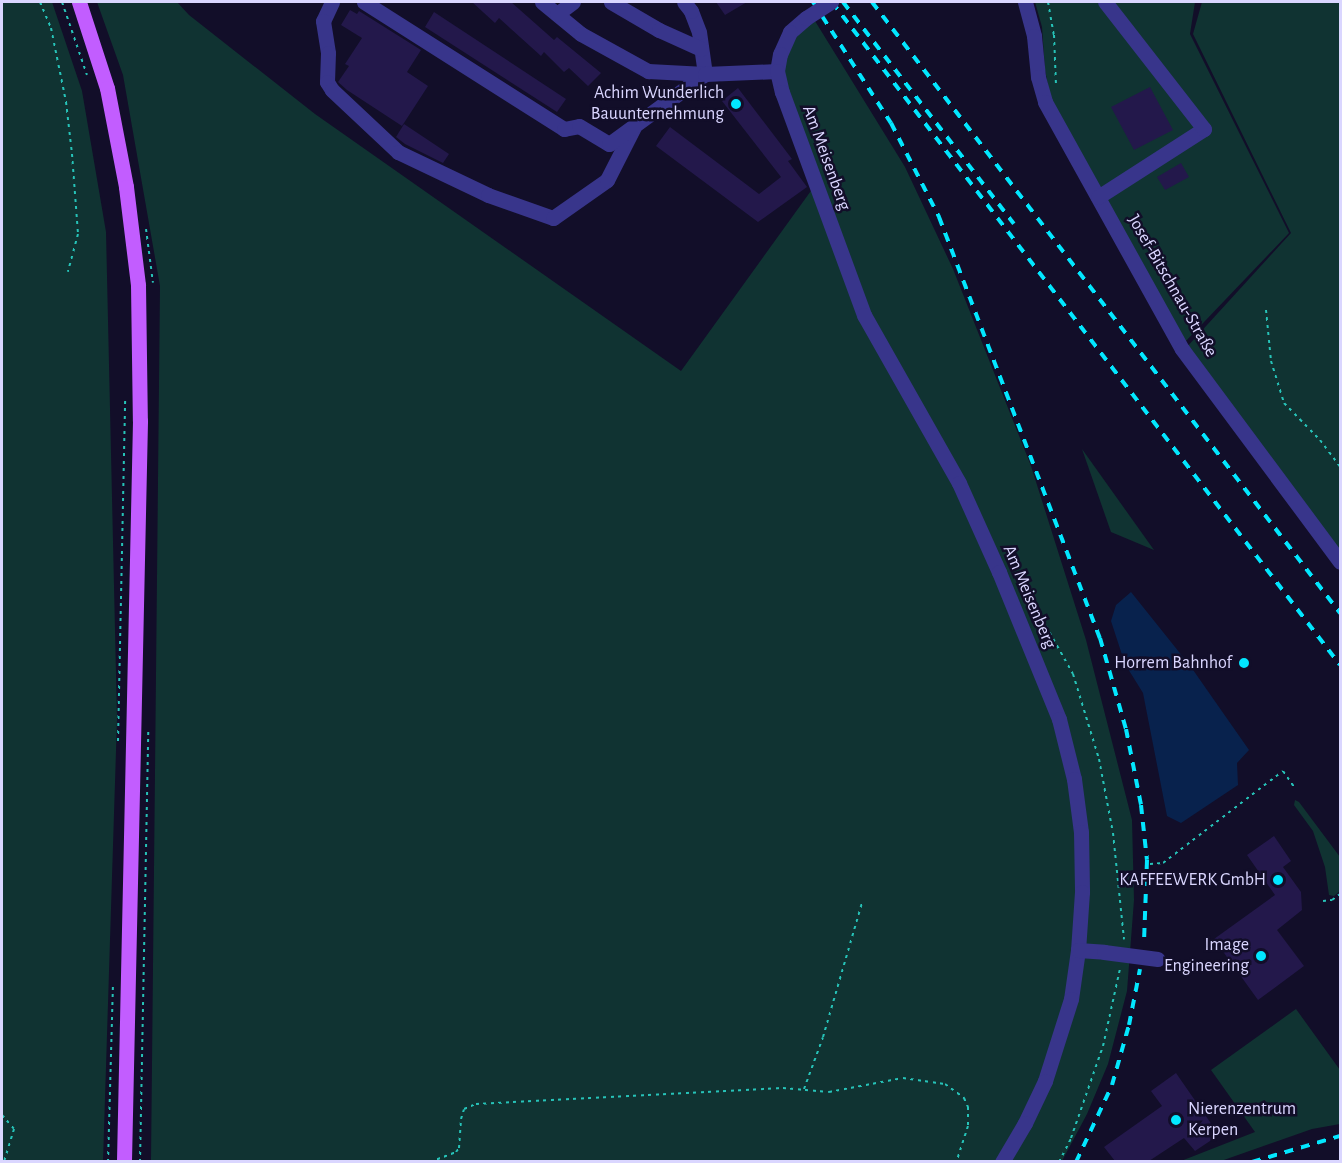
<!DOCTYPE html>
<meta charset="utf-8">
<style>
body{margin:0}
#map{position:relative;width:1342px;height:1163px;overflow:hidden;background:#120e29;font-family:"Alegreya Sans",sans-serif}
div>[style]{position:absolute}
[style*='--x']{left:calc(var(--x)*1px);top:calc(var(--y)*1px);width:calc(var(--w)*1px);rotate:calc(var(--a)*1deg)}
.green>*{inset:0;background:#103332}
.water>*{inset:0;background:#08224d}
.building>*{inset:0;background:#23184b}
.path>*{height:2px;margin-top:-1px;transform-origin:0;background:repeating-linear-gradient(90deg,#26c3b8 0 3px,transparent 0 7.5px)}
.minor>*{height:15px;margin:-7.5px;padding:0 7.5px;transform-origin:7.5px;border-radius:7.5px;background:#38358b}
.major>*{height:15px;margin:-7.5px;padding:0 7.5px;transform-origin:7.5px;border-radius:7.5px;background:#c25dff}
.rail>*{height:4px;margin-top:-2px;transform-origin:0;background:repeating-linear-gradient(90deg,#02e7ff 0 9px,transparent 0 17px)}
.minor-bridge>*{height:15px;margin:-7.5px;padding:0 7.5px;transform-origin:7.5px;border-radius:7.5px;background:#38358b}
.dots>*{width:16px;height:16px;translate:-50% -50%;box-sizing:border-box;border:3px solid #120e29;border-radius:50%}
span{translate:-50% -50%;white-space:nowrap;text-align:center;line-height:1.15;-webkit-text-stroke:5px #120e29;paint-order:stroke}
.poi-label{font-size:18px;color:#dad6ff}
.right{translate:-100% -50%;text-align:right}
.left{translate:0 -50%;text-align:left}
.street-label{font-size:18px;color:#dad6ff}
.frame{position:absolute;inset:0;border:3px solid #dad6ff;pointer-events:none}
</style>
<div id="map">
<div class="green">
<div style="clip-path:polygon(2px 2px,52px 2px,82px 91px,106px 232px,117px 719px,103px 1161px,2px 1161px)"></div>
<div style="clip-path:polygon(97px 2px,177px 2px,189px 15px,315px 114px,681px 371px,813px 188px,786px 88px,784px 61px,789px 47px,801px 31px,815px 21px,905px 167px,953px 269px,1031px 466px,1086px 640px,1132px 820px,1134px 900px,1127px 991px,1108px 1064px,1087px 1114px,1062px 1161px,151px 1161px,160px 286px,123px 75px)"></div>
<div style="clip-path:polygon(1035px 2px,1195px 2px,1190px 34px,1289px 233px,1184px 343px,1051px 101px,1045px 70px,1042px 27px)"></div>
<div style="clip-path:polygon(1202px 2px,1340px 2px,1340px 558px,1186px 348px,1291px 233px,1193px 34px)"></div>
<div style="clip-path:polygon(1082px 449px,1154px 550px,1111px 532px)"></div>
<div style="clip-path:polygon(1295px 800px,1299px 802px,1340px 857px,1340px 891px,1334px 896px,1329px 895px,1325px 867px,1313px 831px,1294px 805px)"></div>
<div style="clip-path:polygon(1296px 1009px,1340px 1070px,1340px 1124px,1312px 1129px,1221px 1161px,1181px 1161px,1255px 1132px,1211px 1070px)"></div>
</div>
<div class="water">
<div style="clip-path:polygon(1131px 592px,1191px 667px,1249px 750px,1237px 763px,1238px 785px,1181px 823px,1167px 816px,1143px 693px,1125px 664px,1111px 621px,1116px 605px)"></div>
</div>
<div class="building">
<div style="clip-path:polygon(472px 2px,511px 2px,554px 40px,557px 37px,601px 73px,588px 86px,569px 68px,564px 72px,544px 52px,541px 56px,499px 18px,495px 23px)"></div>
<div style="clip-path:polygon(716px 2px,747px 2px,725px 15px)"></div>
<div style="clip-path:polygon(350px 10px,357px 14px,359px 11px,421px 50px,407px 72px,428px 86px,402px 126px,347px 90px,338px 82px,349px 66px,345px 64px,362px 38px,341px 25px)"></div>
<div style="clip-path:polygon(434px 12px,566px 99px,557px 112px,425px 27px)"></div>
<div style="clip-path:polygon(1150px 87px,1173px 130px,1134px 150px,1111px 107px)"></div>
<div style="clip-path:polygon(738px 88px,792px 159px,788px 161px,807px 187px,758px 222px,656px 146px,670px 127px,759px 194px,781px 177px,722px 101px)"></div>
<div style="clip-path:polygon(404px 124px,449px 154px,443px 163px,405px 144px,396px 137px)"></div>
<div style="clip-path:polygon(1181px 163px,1189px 177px,1165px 190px,1157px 177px)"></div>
<div style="clip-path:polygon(1274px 836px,1291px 861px,1283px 867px,1301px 892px,1302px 910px,1277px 930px,1304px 966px,1258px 1000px,1214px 939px,1275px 895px,1247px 855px)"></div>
<div style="clip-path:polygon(1176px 1073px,1219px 1135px,1195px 1151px,1184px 1138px,1149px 1161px,1115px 1161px,1104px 1147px,1162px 1106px,1151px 1091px)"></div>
</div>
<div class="path">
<div style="--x:40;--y:2;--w:28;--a:67"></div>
<div style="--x:51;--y:28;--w:76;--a:78.5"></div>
<div style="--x:66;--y:102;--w:52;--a:83.4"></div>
<div style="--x:72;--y:154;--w:80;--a:85.7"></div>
<div style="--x:78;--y:234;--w:39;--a:105"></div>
<div style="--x:62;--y:2;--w:77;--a:71.1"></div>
<div style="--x:1048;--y:2;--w:34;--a:80"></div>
<div style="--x:1054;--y:35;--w:50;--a:87.7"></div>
<div style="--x:146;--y:229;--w:54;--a:82.6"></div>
<div style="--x:1266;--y:310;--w:51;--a:84.4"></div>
<div style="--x:1271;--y:361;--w:44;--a:72.8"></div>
<div style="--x:1284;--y:403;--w:52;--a:45.8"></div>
<div style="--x:1320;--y:440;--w:34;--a:53"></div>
<div style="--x:1025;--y:597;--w:36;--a:54"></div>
<div style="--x:1046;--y:626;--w:55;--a:60.6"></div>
<div style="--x:1073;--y:674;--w:89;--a:73"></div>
<div style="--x:1099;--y:759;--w:75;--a:79.3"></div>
<div style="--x:1113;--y:833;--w:107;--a:84.1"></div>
<div style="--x:118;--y:741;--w:340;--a:-88.8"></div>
<div style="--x:1150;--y:864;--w:13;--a:-4"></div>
<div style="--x:1163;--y:863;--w:151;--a:-37.5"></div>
<div style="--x:1283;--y:771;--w:19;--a:55"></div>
<div style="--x:1323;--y:901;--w:9;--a:-6"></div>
<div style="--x:1332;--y:900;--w:10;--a:-37"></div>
<div style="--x:804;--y:1089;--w:55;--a:-69.9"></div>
<div style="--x:823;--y:1037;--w:140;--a:-73.8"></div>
<div style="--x:2;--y:1115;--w:18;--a:49"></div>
<div style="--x:14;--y:1129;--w:34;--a:107"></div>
<div style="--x:108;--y:1162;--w:176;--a:-88.4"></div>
<div style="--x:140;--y:1162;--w:430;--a:-88.9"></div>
<div style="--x:430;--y:1162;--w:28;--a:-21"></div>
<div style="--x:456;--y:1152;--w:5;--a:-53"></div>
<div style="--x:459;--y:1148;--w:29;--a:-86"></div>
<div style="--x:461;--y:1119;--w:10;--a:-73"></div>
<div style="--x:464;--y:1109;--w:13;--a:-23"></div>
<div style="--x:476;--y:1104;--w:307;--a:-3"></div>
<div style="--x:783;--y:1088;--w:46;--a:5"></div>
<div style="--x:829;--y:1092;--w:75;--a:-10.7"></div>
<div style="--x:903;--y:1078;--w:42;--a:8.1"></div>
<div style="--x:945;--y:1084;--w:24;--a:36"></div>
<div style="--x:964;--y:1098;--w:10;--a:66"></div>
<div style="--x:968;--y:1107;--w:19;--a:90"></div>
<div style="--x:968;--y:1126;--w:38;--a:108"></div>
<div style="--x:1059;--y:1162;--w:27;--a:-63"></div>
<div style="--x:1071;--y:1138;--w:97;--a:-70.8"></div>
<div style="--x:1103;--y:1046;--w:79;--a:-77.6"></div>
</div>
<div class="minor">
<div style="--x:332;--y:2;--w:21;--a:115"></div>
<div style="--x:323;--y:21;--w:32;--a:81"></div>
<div style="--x:328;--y:53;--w:29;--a:92"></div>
<div style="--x:327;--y:82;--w:9;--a:58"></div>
<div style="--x:332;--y:90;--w:91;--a:43.2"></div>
<div style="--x:398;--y:152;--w:100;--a:25.5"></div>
<div style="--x:488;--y:195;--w:69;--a:19.5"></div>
<div style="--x:553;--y:218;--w:66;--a:-35.1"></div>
<div style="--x:607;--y:180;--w:59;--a:-63"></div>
<div style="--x:364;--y:2;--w:237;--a:32.4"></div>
<div style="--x:564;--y:129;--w:15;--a:-11"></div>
<div style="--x:579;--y:126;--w:35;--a:31"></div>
<div style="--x:609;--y:144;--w:119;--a:-36.1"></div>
<div style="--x:705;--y:74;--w:42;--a:-98.1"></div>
<div style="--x:699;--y:32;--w:22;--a:-111"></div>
<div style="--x:691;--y:11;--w:11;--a:-128"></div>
<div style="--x:542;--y:2;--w:50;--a:39.4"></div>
<div style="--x:581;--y:34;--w:77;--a:28.9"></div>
<div style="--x:648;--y:71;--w:57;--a:3"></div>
<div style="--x:705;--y:74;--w:72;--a:-2.4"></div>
<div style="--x:611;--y:2;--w:56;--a:30.3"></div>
<div style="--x:659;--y:30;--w:46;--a:24.3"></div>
<div style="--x:1025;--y:2;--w:35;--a:75"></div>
<div style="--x:1034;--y:36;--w:41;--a:84.4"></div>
<div style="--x:1038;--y:77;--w:26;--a:74"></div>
<div style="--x:1045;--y:102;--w:282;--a:61"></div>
<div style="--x:1182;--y:349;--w:265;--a:53.4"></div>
<div style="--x:557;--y:14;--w:20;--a:-37"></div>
<div style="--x:806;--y:18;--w:21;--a:139"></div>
<div style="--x:790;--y:32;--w:24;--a:114"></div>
<div style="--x:780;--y:54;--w:17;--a:100"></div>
<div style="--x:777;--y:71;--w:22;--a:77"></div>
<div style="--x:782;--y:92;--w:238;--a:69.8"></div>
<div style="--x:864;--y:315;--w:193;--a:60.5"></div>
<div style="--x:959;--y:483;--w:98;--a:65.8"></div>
<div style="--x:999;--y:572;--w:159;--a:67.8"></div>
<div style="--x:1059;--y:719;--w:62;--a:76"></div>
<div style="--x:1074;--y:779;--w:53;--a:82.5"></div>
<div style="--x:1081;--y:832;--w:60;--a:89"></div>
<div style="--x:1082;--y:892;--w:58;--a:93.9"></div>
<div style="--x:1078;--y:950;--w:49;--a:98.1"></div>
<div style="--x:1071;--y:999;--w:86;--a:107.6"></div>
<div style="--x:1045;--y:1081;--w:47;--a:115.5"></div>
<div style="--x:1025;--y:1123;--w:45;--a:120.5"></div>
<div style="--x:1098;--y:197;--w:126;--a:-32.7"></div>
<div style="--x:1204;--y:129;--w:161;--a:-127.9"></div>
<div style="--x:1078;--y:950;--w:26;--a:4"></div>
</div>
<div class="major">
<div style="--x:79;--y:2;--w:90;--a:72"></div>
<div style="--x:107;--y:88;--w:101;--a:79.1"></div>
<div style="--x:126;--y:187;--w:99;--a:83"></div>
<div style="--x:138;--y:285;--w:136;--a:89.2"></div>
<div style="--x:140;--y:421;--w:741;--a:91.24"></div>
</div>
<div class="rail">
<div style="--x:813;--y:2;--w:144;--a:57.2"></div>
<div style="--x:891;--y:123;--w:106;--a:62.9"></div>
<div style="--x:939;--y:217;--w:451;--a:69.1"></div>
<div style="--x:1100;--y:638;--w:95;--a:74.1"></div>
<div style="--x:1126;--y:729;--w:77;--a:78.8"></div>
<div style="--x:1141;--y:805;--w:55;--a:83.8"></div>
<div style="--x:1147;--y:860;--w:82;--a:92.1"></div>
<div style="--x:832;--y:2;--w:835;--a:52.54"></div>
<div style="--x:843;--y:2;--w:280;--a:52.4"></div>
<div style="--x:872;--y:2;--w:770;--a:52.55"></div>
<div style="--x:1076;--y:1162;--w:85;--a:-64.9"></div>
<div style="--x:1112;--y:1085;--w:62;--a:-74.2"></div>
<div style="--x:1129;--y:1025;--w:57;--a:-78.9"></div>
<div style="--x:1252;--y:1162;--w:92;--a:-16.5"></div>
</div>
<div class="minor-bridge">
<div style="--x:806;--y:18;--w:30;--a:-33"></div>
<div style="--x:1104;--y:952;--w:54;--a:7.4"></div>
</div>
<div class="dots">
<div style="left:736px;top:104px;background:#02e7ff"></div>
<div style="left:1244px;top:663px;background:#02e7ff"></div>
<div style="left:1278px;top:880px;background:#02e7ff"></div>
<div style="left:1261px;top:956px;background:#02e7ff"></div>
<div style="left:1176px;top:1120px;background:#02e7ff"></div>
</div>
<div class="poi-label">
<span class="right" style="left:724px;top:104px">Achim Wunderlich<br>Bauunternehmung</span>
<span class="right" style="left:1232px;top:663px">Horrem Bahnhof</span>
<span class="right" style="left:1266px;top:880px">KAFFEEWERK GmbH</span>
<span class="right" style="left:1249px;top:956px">Image<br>Engineering</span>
<span class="left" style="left:1188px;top:1120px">Nierenzentrum<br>Kerpen</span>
</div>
<div class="street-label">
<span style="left:826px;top:158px;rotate:70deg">Am Meisenberg</span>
<span style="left:1172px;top:286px;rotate:60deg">Josef-Bitschnau-Straße</span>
<span style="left:1029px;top:597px;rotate:67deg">Am Meisenberg</span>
</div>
<div class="frame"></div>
</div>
